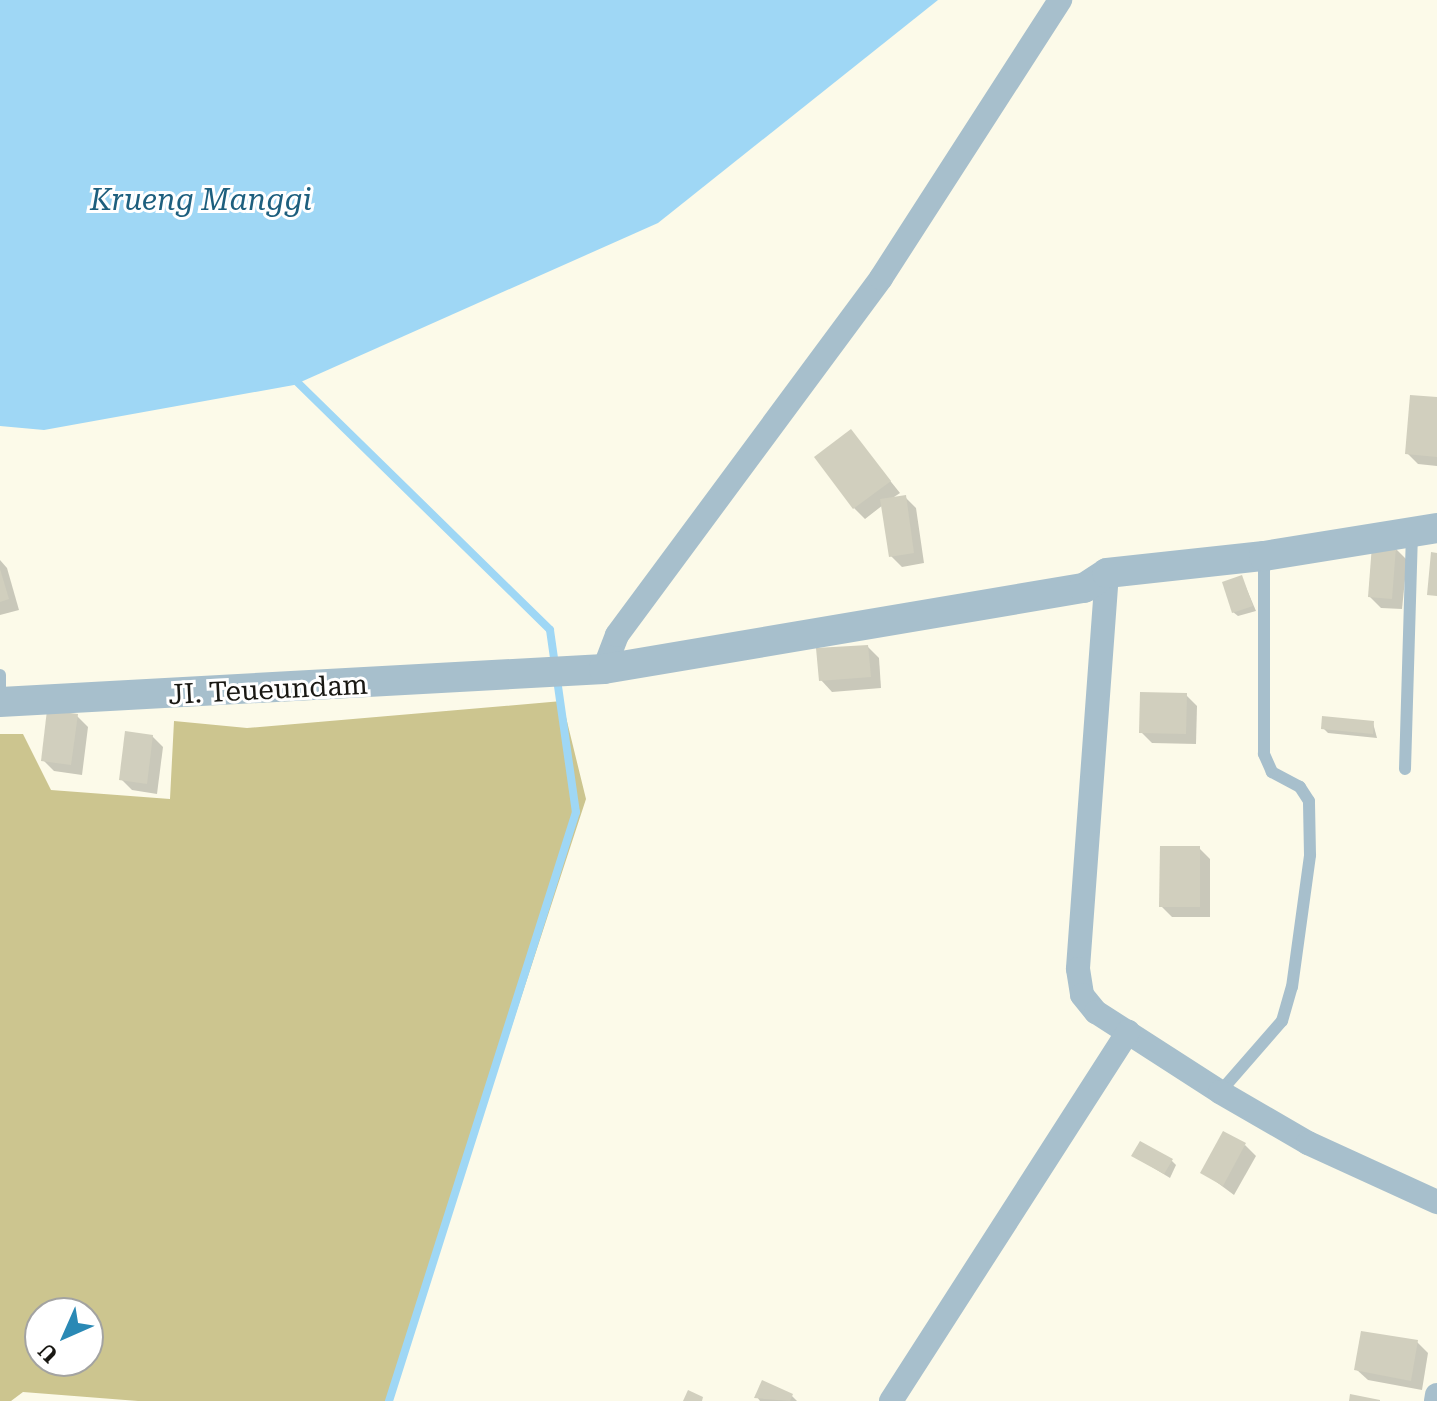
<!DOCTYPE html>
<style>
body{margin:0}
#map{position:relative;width:1437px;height:1401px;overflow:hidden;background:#fcfae9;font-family:"Roboto Serif",serif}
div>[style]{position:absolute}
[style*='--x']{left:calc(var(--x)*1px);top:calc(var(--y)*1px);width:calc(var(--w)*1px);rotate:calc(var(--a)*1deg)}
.forest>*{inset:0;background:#ccc58f}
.water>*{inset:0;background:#9fd7f5}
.shadow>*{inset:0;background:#0003}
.stream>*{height:8px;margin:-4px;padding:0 4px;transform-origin:4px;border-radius:4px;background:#9fd7f5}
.building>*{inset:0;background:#d1cfbe}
.service>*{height:12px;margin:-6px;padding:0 6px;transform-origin:6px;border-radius:6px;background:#a7bfcc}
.minor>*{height:24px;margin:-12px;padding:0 12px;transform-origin:12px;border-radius:12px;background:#a7bfcc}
.tertiary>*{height:30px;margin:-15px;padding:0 15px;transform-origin:15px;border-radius:15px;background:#a7bfcc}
span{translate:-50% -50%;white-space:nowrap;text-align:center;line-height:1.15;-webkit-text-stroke:6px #fff;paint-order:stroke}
.street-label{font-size:28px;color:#191813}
.water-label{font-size:30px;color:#1d5f7e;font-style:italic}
.north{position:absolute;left:24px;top:1297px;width:80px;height:80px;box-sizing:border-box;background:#fff;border:2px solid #a3a3a1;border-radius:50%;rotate:225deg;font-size:22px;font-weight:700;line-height:32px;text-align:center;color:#191813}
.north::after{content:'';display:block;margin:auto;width:28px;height:36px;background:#2a89b5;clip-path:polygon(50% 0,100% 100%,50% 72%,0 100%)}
</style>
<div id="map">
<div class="forest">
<div style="clip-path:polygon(evenodd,562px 701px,586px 799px,389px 1401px,138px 1401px,23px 1392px,11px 1401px,0 1401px,0 734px,23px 734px,51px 790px,170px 799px,174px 721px,247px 728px,562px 701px,40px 1313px,88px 1313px,88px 1361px,40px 1361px,40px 1313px)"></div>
</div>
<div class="water">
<div style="clip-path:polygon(0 0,938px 0,658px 223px,294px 385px,44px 430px,0 426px)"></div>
</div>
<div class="shadow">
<div style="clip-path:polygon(1437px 399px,1437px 466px,1418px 464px,1407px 453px)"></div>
<div style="clip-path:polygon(851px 432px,900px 493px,891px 499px,905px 497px,916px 508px,924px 563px,902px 567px,891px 556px,883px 505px,865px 519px,854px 508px)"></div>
<div style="clip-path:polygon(1396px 549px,1407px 560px,1402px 609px,1381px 608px,1370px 597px)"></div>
<div style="clip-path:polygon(0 560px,7px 568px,19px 610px,0 615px)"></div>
<div style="clip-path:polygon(1242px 578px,1256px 611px,1238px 616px,1233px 612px)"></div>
<div style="clip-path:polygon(868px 647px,879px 658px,881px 688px,832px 692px,821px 680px)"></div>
<div style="clip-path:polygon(1186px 695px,1197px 706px,1196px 744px,1152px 743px,1141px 732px)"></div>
<div style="clip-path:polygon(77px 716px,88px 727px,82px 775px,54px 771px,43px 760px)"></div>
<div style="clip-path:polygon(1373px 723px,1377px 738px,1328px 733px,1323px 728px)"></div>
<div style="clip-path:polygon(152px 736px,163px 747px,157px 794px,132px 790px,121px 779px)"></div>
<div style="clip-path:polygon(1199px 848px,1210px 859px,1210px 917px,1172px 917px,1161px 906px)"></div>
<div style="clip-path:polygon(1245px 1145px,1256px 1156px,1234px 1195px,1203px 1172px)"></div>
<div style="clip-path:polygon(1134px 1156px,1172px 1161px,1176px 1165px,1170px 1178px)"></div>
<div style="clip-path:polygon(1417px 1342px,1428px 1353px,1422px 1390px,1368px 1380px,1357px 1370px)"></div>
<div style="clip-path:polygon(763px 1383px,792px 1396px,797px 1401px,760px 1401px,757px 1397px)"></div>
</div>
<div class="stream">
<div style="--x:292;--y:377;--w:361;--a:44.4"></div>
<div style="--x:550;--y:630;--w:184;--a:81.9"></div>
<div style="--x:576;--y:812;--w:618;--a:107.61"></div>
</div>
<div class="building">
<div style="clip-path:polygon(1410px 395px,1437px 397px,1437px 457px,1405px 454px)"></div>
<div style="clip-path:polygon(851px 429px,891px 481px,853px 509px,814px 457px)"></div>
<div style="clip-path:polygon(906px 495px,914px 553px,889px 557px,880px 499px)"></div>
<div style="clip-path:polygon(1372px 545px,1396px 547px,1392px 599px,1368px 597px)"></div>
<div style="clip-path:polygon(1431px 552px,1437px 553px,1437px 596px,1427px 595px)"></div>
<div style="clip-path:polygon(0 569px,9px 599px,0 602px)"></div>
<div style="clip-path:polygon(1242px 575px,1253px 606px,1232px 613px,1222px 582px)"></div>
<div style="clip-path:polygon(868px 645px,871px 677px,819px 681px,816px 648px)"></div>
<div style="clip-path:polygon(1140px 692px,1187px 693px,1186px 734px,1139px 733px)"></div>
<div style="clip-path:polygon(47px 710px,78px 714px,71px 765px,41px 761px)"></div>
<div style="clip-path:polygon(1322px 716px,1374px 721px,1373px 734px,1321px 729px)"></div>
<div style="clip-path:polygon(125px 731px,153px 735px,147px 784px,119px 780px)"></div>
<div style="clip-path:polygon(1160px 846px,1200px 846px,1200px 907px,1159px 907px)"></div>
<div style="clip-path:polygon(1223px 1131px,1246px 1143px,1223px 1186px,1200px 1173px)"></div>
<div style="clip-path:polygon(1140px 1141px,1173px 1159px,1164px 1174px,1131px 1156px)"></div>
<div style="clip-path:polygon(1361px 1331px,1418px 1340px,1411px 1381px,1354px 1370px)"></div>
<div style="clip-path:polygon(762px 1380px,793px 1394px,790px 1401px,754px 1398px)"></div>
<div style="clip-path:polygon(688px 1390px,703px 1397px,702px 1401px,683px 1401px)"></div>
<div style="clip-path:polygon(1350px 1394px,1380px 1400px,1380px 1401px,1349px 1401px)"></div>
</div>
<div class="service">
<div style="--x:0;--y:675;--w:21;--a:90"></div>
<div style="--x:1405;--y:769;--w:237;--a:-88.3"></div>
<div style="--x:1220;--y:1092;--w:94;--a:-48.9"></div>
<div style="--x:1282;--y:1021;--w:35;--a:-74"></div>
<div style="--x:1292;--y:987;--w:133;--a:-82.2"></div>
<div style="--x:1310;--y:855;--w:54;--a:-91.1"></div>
<div style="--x:1309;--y:801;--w:17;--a:-123"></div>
<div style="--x:1300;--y:787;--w:32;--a:-152"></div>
<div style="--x:1272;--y:772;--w:20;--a:-114"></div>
<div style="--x:1264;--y:754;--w:198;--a:-90"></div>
</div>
<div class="minor">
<div style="--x:1107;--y:573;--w:397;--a:94.2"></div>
<div style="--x:1078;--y:969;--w:26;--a:81"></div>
<div style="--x:1082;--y:995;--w:22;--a:51"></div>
<div style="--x:1096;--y:1012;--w:148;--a:32.8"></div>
<div style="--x:1220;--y:1092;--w:102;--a:30.1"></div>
<div style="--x:1308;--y:1143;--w:142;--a:24.6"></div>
<div style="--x:604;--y:669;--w:36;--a:-69"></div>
<div style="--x:617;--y:635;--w:444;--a:-53.5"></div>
<div style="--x:881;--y:278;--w:331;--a:-57.2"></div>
<div style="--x:891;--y:1401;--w:439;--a:-57.3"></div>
<div style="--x:1436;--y:1401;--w:6;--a:-81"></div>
</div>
<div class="tertiary">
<div style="--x:0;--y:702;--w:605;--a:-3.13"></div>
<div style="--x:604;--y:669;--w:487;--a:-9.6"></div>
<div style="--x:1084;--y:588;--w:27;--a:-33"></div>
<div style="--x:1107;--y:573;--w:158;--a:-6.2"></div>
<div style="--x:1264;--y:556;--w:175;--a:-9.2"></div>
</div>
<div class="street-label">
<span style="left:268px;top:690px;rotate:-3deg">JI. Teueundam</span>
</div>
<div class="water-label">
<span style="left:201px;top:200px">Krueng Manggi</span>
</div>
<div class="north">U</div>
</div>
